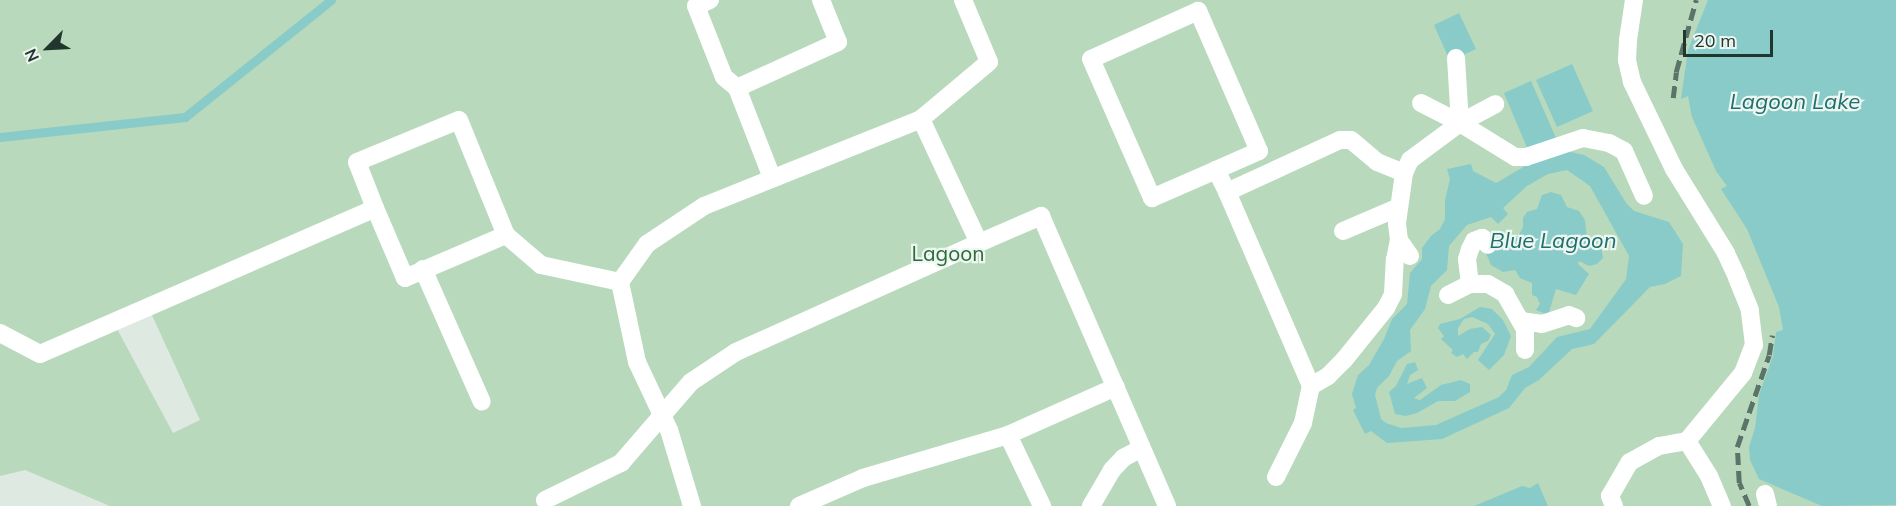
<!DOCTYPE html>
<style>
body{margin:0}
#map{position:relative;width:1896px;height:506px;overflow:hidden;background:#dee9e2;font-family:Mulish,sans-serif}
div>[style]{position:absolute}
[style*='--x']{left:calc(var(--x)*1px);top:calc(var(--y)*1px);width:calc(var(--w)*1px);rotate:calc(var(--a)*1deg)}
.green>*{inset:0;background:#b8d9bb}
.water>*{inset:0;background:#89cbc9}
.stream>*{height:9px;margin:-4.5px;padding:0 4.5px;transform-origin:4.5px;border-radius:4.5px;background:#89cbc9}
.pedestrian>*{height:18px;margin:-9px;padding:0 9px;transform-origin:9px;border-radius:9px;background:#fff}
.rail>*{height:4.5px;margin-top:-2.25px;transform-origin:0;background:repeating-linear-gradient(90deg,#5b7368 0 12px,transparent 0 18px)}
span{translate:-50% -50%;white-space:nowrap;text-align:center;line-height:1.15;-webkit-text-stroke:4.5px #eef6f1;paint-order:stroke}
.park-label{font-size:21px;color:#2e6b3a}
.water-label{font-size:22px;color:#1f6f6d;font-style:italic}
.north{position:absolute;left:18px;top:18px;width:60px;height:60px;-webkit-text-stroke:4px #eef6f1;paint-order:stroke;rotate:246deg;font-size:16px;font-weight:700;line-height:24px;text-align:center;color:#21372d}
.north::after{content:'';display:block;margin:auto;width:21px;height:27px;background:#21372d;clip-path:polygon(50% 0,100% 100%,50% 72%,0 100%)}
.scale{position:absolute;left:1683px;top:30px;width:90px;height:27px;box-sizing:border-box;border:3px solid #21372d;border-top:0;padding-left:8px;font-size:18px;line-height:21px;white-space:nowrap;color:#21372d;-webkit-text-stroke:4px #eef6f1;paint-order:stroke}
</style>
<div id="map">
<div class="green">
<div style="clip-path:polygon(evenodd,0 0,1896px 0,1896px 506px,110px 506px,25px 470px,0 476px,0 0,151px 313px,200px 420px,173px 433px,116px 327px,151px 313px)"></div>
</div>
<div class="water">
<div style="clip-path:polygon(1708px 0,1896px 0,1896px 505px,1822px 506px,1759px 479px,1750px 460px,1749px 447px,1755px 428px,1759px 395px,1773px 356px,1776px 332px,1783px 330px,1779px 307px,1747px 229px,1721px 189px,1727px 186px,1716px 171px,1692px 117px,1688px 96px,1681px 99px,1688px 50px)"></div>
<div style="clip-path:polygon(1459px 13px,1476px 49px,1450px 61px,1434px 25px)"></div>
<div style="clip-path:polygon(1572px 64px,1593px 111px,1557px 127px,1536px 80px)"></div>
<div style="clip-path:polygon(1531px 81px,1556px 138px,1528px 150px,1504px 93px)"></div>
<div style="clip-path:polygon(evenodd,1566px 151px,1584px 155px,1604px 167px,1626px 203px,1634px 211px,1669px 222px,1683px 244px,1681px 276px,1665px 284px,1650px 287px,1594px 344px,1572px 349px,1539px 380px,1525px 388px,1509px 408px,1442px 439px,1387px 443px,1371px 431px,1365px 434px,1353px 410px,1356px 408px,1352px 394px,1358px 375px,1369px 365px,1384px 339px,1392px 319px,1407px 304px,1410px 273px,1422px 259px,1422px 248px,1431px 236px,1440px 229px,1445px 219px,1445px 200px,1450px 179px,1447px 169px,1471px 164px,1473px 171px,1496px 183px,1537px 159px,1566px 151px,1567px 170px,1590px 186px,1629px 256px,1626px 279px,1590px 329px,1557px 337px,1529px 367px,1512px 375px,1506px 390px,1499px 397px,1436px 425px,1401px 428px,1386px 423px,1381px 419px,1375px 395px,1377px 388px,1389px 376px,1397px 361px,1411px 351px,1410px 330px,1425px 309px,1431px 286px,1447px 270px,1449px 246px,1467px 225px,1491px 217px,1498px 224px,1508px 214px,1503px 208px,1527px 186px,1548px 174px,1567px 170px)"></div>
<div style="clip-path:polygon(1551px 192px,1561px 195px,1567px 207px,1579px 211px,1585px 220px,1587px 239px,1601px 246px,1603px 258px,1597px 264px,1589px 266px,1579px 261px,1578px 264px,1589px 274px,1576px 295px,1556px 289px,1548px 315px,1536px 310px,1540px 304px,1537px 297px,1532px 295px,1532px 283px,1520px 278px,1515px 270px,1503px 272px,1491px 265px,1486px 253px,1490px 240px,1511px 242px,1519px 235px,1523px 227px,1523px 218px,1527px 212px,1537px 209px,1542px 195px)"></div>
<div style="clip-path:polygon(1480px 307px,1492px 309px,1503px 320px,1511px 336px,1504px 355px,1489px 370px,1478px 360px,1495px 334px,1488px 324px,1472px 317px,1464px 319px,1458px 328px,1458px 336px,1470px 329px,1482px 327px,1491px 335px,1488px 341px,1481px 344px,1478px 352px,1474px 352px,1467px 359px,1463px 354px,1457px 357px,1451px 353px,1453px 350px,1441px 339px,1444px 336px,1438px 328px,1440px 324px,1460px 319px)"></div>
<div style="clip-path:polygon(1415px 362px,1418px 370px,1410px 375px,1407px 384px,1422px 378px,1427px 388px,1414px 398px,1420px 400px,1441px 385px,1461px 380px,1470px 384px,1470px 392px,1455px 401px,1438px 401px,1417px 413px,1406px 416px,1395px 414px,1389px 392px,1396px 386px,1407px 364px)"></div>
<div style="clip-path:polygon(1538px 483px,1548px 506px,1474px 506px,1522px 486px,1530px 488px)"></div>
</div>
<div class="stream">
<div style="--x:0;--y:137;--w:186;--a:-6.2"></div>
<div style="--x:185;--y:117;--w:187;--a:-38.7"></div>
</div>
<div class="pedestrian">
<div style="--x:710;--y:0;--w:15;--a:157"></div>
<div style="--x:696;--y:6;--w:76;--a:68.5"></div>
<div style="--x:724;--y:77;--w:17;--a:40"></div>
<div style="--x:737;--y:88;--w:97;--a:68.7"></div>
<div style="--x:963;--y:0;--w:67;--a:67.2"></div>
<div style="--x:989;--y:62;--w:89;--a:140"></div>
<div style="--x:921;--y:119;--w:137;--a:64.9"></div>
<div style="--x:979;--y:243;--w:68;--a:-23.5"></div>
<div style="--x:1041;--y:216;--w:316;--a:66.5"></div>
<div style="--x:1456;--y:58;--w:65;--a:86.5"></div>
<div style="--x:1460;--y:123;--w:40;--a:-28"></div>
<div style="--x:737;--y:88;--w:111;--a:-24.5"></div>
<div style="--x:838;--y:42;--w:45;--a:-112"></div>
<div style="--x:1421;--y:103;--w:44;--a:27.1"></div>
<div style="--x:1460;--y:123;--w:65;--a:31.7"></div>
<div style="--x:1515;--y:157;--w:11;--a:0"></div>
<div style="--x:1526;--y:157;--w:60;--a:-18.4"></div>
<div style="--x:1583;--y:138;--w:26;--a:11"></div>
<div style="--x:1609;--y:143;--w:17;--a:28"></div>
<div style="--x:1624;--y:151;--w:49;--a:66"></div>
<div style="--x:1216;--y:170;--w:47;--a:-23.8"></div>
<div style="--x:1259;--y:151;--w:153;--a:-113.5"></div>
<div style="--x:1198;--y:11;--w:117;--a:155.8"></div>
<div style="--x:1091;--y:59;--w:152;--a:66.3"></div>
<div style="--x:1152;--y:198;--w:70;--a:-23.6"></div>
<div style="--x:1216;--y:170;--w:25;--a:63"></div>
<div style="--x:375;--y:208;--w:49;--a:-111.4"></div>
<div style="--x:357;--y:162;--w:110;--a:-22.4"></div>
<div style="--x:459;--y:120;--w:124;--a:67.8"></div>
<div style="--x:1343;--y:231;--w:59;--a:-23.1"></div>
<div style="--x:1410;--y:256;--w:19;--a:-125"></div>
<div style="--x:1399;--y:240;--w:17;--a:-97"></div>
<div style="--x:1397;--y:223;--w:50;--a:-82"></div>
<div style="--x:1404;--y:173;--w:14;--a:-65"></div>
<div style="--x:1410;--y:160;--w:62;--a:-36.5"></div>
<div style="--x:423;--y:269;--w:145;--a:66.1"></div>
<div style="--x:1470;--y:284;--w:25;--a:-97"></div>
<div style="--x:1467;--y:259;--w:10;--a:-73"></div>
<div style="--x:1470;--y:249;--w:9;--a:-63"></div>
<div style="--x:1474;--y:241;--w:9;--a:-21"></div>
<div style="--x:1482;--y:238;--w:9;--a:49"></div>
<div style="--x:1448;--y:295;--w:25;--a:-27"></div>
<div style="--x:1470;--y:284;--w:18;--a:0"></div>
<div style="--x:1488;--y:284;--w:20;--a:30"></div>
<div style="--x:1505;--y:294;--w:40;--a:60.3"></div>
<div style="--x:1525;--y:329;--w:21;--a:90"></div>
<div style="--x:1521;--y:321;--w:21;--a:8"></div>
<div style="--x:1542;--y:324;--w:28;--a:-18"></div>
<div style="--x:1569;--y:315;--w:8;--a:23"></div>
<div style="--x:0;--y:333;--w:45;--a:27.7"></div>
<div style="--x:40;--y:354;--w:365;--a:-23.5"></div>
<div style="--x:375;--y:208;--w:76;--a:66.8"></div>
<div style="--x:405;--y:278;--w:110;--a:-23.1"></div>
<div style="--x:506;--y:235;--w:46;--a:40.6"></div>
<div style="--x:541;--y:265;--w:81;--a:12.1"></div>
<div style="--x:1311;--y:386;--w:20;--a:-30"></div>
<div style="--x:1328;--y:376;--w:23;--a:-45"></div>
<div style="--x:1344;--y:360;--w:67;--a:-51.1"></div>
<div style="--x:1386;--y:308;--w:16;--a:-63"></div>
<div style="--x:1393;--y:294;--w:34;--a:-87"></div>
<div style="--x:1395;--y:260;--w:20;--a:-79"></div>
<div style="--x:1008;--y:435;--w:79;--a:64.4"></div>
<div style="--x:1687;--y:441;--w:41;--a:57.8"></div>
<div style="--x:1709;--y:476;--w:33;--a:67"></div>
<div style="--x:1276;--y:477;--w:60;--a:-63.4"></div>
<div style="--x:1303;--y:423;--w:38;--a:-78"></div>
<div style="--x:1311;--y:386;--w:211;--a:-113.4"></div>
<div style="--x:1227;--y:192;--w:124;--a:-24.7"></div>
<div style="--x:1340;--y:140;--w:11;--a:0"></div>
<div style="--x:1351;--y:140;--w:34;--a:40"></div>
<div style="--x:1377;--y:162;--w:29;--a:22"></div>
<div style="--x:1765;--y:494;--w:12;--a:76"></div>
<div style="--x:545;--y:500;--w:85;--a:-26"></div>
<div style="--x:621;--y:463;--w:107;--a:-49.2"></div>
<div style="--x:691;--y:382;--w:54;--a:-33.7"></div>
<div style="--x:736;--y:352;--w:266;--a:-24.2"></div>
<div style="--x:692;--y:506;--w:79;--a:-106.8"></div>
<div style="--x:669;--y:430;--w:75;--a:-115.2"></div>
<div style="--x:637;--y:362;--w:82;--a:-102"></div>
<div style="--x:620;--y:282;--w:47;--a:-54.6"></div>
<div style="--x:647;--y:244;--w:69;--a:-33.7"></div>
<div style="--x:704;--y:206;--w:234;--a:-21.8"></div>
<div style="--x:799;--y:506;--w:70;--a:-23.6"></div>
<div style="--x:863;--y:478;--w:151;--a:-16.5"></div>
<div style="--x:1008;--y:435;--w:118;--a:-24"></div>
<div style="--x:1091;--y:506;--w:42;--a:-59.7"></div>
<div style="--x:1112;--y:470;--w:16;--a:-47"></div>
<div style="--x:1123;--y:458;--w:21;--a:-28"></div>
<div style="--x:1614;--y:506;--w:11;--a:-112"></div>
<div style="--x:1610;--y:496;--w:39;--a:-60"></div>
<div style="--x:1630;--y:462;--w:33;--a:-29"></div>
<div style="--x:1659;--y:446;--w:28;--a:-10"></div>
<div style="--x:1687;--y:441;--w:88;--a:-50.5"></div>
<div style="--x:1743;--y:373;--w:30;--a:-69"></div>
<div style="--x:1754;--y:345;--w:35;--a:-97"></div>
<div style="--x:1750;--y:310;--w:35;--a:-112"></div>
<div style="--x:1737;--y:277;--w:26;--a:-115"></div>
<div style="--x:1726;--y:253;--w:99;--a:-121.8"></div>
<div style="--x:1674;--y:169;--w:97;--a:-115.8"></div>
<div style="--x:1632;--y:82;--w:23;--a:-103"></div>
<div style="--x:1627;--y:60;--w:20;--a:-87"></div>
<div style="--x:1628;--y:40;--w:40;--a:-81.5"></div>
</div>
<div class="rail">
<div style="--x:1673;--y:98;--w:26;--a:-83"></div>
<div style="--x:1676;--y:72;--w:75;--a:-74.5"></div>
<div style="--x:1749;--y:506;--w:25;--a:-113"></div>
<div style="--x:1739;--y:483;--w:36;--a:-93"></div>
<div style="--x:1737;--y:447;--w:97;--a:-70.8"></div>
<div style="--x:1769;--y:355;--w:20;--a:-81"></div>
</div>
<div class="park-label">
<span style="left:948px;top:253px">Lagoon</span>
</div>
<div class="water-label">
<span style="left:1795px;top:102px">Lagoon Lake</span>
<span style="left:1553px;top:241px">Blue Lagoon</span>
</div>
<div class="north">N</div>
<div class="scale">20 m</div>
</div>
